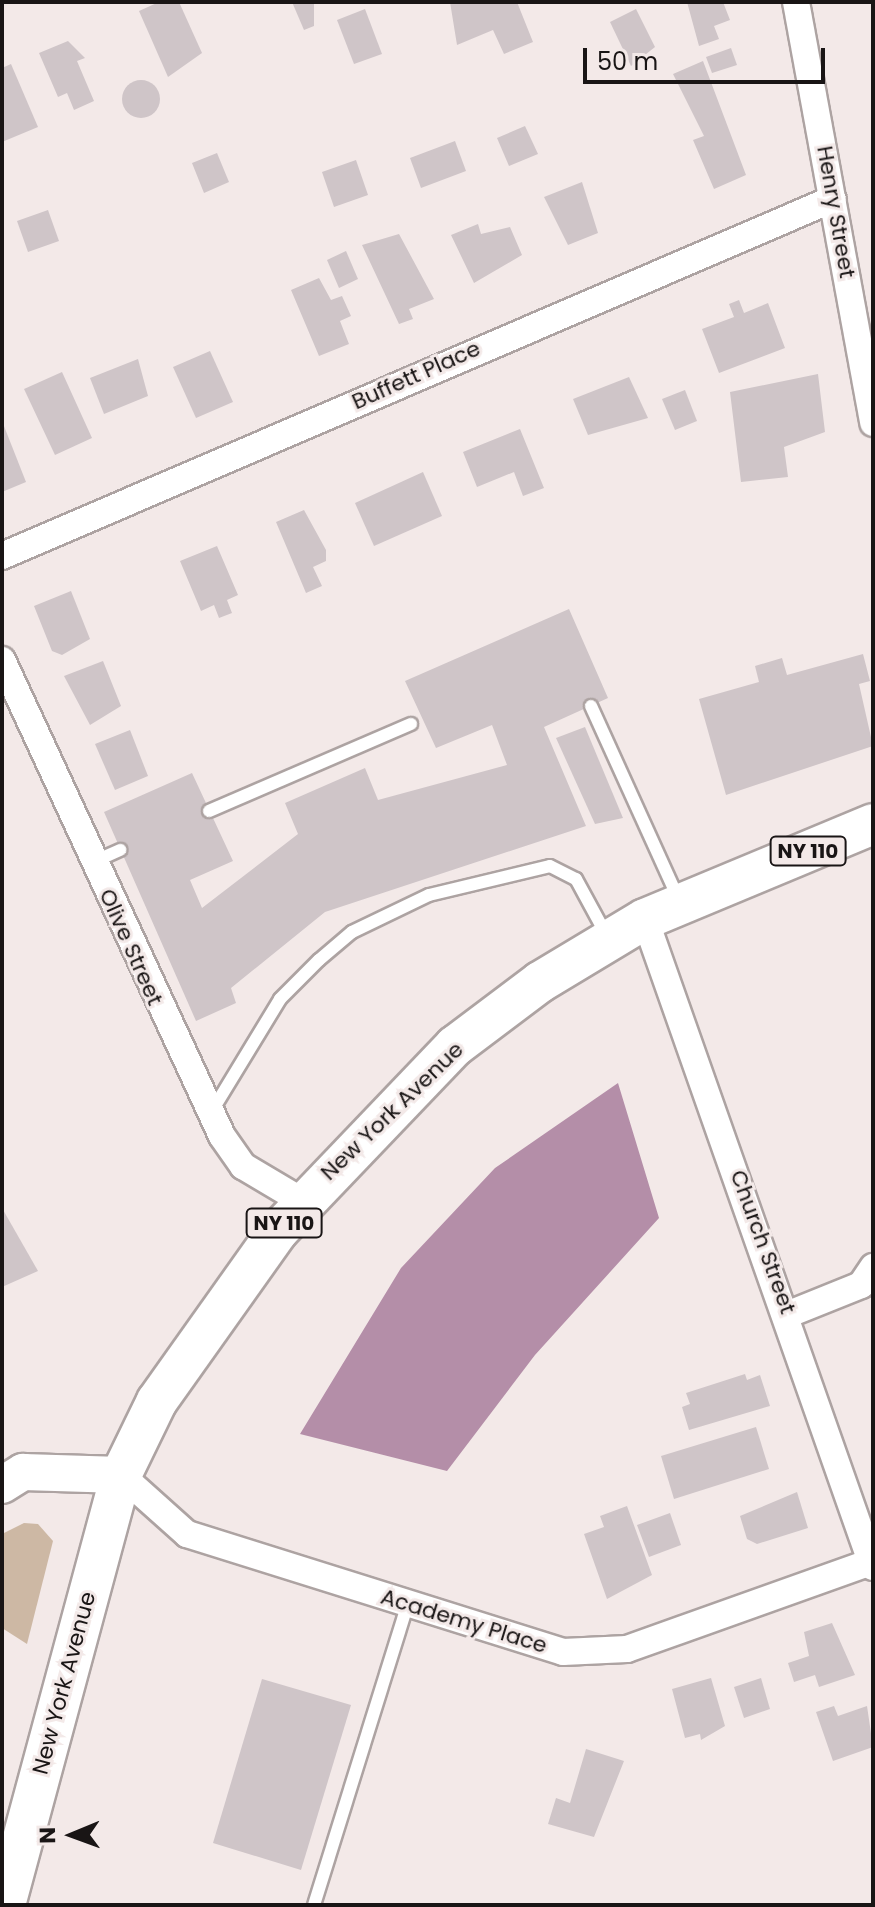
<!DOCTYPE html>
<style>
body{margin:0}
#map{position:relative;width:875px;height:1907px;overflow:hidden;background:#f3e9e8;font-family:Poppins,sans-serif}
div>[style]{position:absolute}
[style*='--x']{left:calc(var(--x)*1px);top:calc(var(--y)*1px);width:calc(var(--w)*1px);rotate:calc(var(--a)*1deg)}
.green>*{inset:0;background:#cdb8a4}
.water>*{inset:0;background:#b48ea8}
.building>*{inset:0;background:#cfc5c8}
.round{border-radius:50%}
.roads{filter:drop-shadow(2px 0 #ada3a2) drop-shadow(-2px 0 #ada3a2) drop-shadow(0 2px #ada3a2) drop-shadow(0 -2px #ada3a2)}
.service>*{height:12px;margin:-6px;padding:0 6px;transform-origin:6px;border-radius:6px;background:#fff}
.minor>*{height:26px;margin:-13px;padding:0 13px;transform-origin:13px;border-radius:13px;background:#fff}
.secondary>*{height:36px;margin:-18px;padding:0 18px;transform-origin:18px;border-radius:18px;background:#fff}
.primary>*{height:40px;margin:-20px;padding:0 20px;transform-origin:20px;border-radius:20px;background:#fff}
span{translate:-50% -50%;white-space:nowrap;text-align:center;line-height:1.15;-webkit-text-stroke:6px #f3e9e8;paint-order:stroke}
.shield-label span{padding:2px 6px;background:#f3e9e8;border:2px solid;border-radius:6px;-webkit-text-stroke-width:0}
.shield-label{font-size:20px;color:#191515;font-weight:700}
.street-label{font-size:22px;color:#191515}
.frame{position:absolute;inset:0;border:4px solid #191515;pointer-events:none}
.north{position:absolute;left:32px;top:1795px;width:80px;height:80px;-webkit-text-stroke:6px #f3e9e8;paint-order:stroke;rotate:269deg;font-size:22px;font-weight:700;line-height:32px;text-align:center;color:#191515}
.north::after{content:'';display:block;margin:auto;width:28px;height:36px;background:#191515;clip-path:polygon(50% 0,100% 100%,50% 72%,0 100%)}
.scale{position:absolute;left:583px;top:48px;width:242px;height:36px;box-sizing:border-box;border:4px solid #191515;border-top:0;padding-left:10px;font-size:24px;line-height:28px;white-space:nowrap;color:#191515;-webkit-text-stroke:6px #f3e9e8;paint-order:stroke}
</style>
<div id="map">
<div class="green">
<div style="clip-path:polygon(24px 1523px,38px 1524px,53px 1541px,27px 1644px,2px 1628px,2px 1534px)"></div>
</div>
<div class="water">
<div style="clip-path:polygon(618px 1083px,659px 1218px,535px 1355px,447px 1471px,300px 1434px,401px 1268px,495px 1168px)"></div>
</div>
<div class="building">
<div style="clip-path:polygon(159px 2px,179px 2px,202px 53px,168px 77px,139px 11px)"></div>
<div style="clip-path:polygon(292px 2px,314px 2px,314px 26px,304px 30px)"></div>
<div style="clip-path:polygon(450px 2px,517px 2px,533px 42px,504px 54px,493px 30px,457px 45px)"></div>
<div style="clip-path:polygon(687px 2px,723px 2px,730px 20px,714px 26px,719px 39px,699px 46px)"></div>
<div style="clip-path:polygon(365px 9px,382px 54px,354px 64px,337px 20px)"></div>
<div style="clip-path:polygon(636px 9px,655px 47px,631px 66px,610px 22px)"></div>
<div style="clip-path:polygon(68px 41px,85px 58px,77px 61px,94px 101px,74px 110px,67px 93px,58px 97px,39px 53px)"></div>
<div style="clip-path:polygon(731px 48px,737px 65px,712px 73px,706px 57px)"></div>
<div style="clip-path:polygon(703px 61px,746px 175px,714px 189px,693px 140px,704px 136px,673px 74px)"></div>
<div style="clip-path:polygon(11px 64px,38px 127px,2px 142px,2px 68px)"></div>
<div class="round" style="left:122px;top:80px;width:38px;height:38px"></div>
<div style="clip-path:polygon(525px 126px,538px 154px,509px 166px,497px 138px)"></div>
<div style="clip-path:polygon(455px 141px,466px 171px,421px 188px,410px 158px)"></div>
<div style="clip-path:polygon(217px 153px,229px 182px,204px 193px,192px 163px)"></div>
<div style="clip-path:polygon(356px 160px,368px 195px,334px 207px,322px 172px)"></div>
<div style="clip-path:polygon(582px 182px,598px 233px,568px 245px,544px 197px)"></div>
<div style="clip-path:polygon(48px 210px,59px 241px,28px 252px,17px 221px)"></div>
<div style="clip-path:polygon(478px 224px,481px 234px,510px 227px,522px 255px,474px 283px,451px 235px)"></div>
<div style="clip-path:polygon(399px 234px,434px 299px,409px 309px,413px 319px,399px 324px,362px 245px)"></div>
<div style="clip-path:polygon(346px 251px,358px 279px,339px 288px,327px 260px)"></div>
<div style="clip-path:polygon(319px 278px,331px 300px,342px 296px,351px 316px,340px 321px,349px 344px,319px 356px,291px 290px)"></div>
<div style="clip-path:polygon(739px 300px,744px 313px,768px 303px,785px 348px,719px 373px,702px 329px,734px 317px,729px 304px)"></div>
<div style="clip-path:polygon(210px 351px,233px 402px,196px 418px,173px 367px)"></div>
<div style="clip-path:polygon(138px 359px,148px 396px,104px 414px,90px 378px)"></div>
<div style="clip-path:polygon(62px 372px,92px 438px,55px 455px,24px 389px)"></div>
<div style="clip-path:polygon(818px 374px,825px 432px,784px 447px,788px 477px,741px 482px,730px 392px)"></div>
<div style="clip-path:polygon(629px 377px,648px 418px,588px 435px,573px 399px)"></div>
<div style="clip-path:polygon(685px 390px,697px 421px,675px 430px,662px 399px)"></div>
<div style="clip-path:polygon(2px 421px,26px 482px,2px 492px)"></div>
<div style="clip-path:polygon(520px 429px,544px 488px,523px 496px,514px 472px,477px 487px,463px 452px)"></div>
<div style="clip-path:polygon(423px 472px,442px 516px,374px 546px,355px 503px)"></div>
<div style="clip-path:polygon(304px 510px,326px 550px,326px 561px,313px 567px,322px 586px,306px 593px,276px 522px)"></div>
<div style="clip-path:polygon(217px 546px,238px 595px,227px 600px,232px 613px,219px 618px,214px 605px,201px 611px,180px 561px)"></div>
<div style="clip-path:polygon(71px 591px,90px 639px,62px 655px,52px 651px,34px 606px)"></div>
<div style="clip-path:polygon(569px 609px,608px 698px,544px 727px,586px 826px,325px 912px,231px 988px,236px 1003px,196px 1021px,104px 812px,192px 773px,233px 861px,190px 880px,202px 908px,298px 834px,285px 803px,365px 768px,378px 800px,507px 765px,492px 725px,436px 748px,405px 681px)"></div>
<div style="clip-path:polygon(863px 654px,870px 681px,859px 684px,873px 746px,726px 795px,699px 699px,759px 682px,755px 666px,782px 658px,787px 675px)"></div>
<div style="clip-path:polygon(103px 661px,121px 706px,90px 725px,64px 676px)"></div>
<div style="clip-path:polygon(585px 727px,623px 818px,595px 824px,556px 738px)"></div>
<div style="clip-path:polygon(130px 730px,148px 776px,115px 790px,95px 744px)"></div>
<div style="clip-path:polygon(2px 1208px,38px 1271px,2px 1287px)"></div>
<div style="clip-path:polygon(745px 1374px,747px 1380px,760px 1375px,770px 1406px,689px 1430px,682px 1407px,690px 1404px,686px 1393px)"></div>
<div style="clip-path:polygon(756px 1427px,769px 1469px,674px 1499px,661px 1456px)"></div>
<div style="clip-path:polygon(797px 1492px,808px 1528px,757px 1544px,747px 1539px,740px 1516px)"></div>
<div style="clip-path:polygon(627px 1506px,652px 1575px,607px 1599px,584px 1534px,604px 1527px,600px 1516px)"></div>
<div style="clip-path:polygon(670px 1513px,681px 1545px,649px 1557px,637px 1525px)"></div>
<div style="clip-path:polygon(832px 1623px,855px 1675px,819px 1687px,815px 1675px,794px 1682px,788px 1663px,809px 1656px,804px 1632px)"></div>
<div style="clip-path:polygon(711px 1678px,725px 1726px,701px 1740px,700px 1734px,685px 1738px,672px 1689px)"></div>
<div style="clip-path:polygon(761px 1678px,770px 1709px,744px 1718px,734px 1687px)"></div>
<div style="clip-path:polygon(262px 1679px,351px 1705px,301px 1870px,213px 1843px)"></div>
<div style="clip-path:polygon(834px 1706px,838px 1716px,867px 1706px,873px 1747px,833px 1761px,816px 1712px)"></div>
<div style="clip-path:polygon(586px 1749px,624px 1761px,594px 1837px,548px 1824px,556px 1798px,570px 1803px)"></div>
</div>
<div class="roads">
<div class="service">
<div style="--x:591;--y:706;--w:211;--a:65.6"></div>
<div style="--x:209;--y:811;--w:220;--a:-23.3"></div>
<div style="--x:93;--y:862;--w:30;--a:-24"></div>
<div style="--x:212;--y:1111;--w:131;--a:-58.7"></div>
<div style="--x:280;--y:999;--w:55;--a:-45"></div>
<div style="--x:319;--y:960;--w:43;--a:-40.3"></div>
<div style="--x:352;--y:932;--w:85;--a:-25.7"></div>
<div style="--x:429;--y:895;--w:124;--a:-13.5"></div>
<div style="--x:550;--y:866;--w:29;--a:27"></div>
<div style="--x:576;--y:879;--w:65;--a:61.5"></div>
<div style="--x:314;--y:1905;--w:316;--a:-72.7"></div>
</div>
<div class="minor">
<div style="--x:796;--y:2;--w:428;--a:79.6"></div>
<div style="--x:2;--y:556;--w:904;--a:-23.25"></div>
<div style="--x:2;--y:660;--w:524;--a:65.19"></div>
<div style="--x:222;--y:1136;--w:37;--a:55"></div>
<div style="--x:243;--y:1166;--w:69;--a:30.7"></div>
<div style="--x:645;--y:919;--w:687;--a:70.62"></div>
<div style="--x:789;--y:1314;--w:78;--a:-21.9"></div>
<div style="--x:861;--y:1285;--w:22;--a:-56"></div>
<div style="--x:121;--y:1475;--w:89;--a:41.8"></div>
<div style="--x:187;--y:1534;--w:394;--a:17.4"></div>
<div style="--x:563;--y:1652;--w:64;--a:-2.7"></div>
<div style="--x:627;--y:1649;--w:259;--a:-19.6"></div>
</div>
<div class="secondary">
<div style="--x:2;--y:1485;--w:25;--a:-32"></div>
<div style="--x:23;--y:1472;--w:98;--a:1.8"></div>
</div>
<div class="primary">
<div style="--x:5;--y:1905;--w:445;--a:-74.9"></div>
<div style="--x:121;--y:1475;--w:82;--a:-64.1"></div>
<div style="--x:157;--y:1401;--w:209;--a:-54.6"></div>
<div style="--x:278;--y:1231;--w:256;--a:-46.3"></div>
<div style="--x:455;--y:1046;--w:106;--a:-37"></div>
<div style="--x:540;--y:982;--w:122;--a:-31"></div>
<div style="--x:645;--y:919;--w:247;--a:-22.6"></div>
</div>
</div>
<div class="shield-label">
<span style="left:808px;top:851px">NY 110</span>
<span style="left:284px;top:1223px">NY 110</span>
</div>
<div class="street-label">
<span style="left:836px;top:212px;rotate:80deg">Henry Street</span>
<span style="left:416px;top:375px;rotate:-24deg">Buffett Place</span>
<span style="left:131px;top:947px;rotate:66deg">Olive Street</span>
<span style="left:392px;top:1111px;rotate:-44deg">New York Avenue</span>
<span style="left:763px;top:1242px;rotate:70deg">Church Street</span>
<span style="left:464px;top:1621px;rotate:17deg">Academy Place</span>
<span style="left:64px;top:1683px;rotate:-75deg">New York Avenue</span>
</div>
<div class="frame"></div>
<div class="north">N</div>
<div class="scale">50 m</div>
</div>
